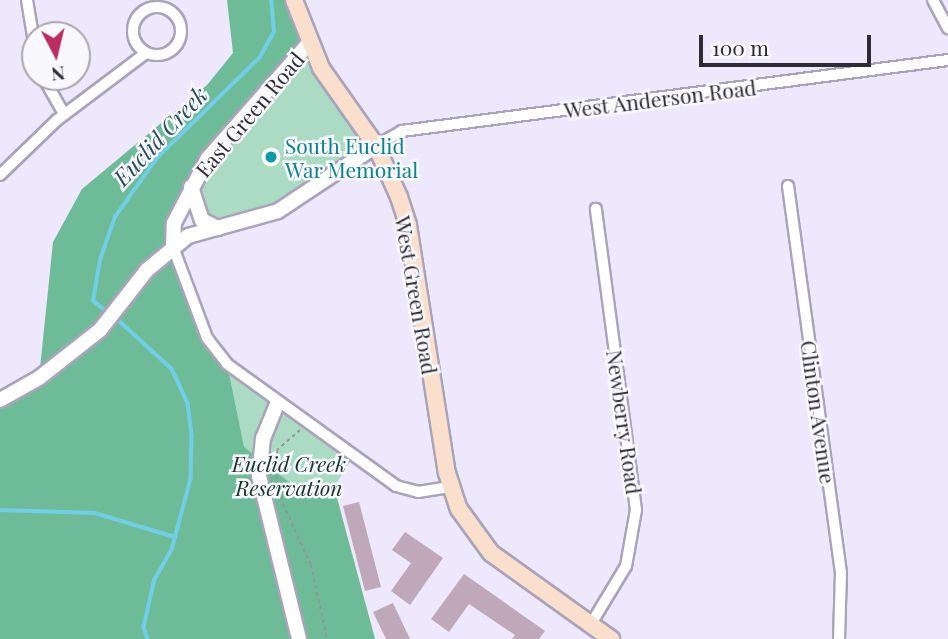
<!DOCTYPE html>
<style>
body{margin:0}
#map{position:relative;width:948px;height:639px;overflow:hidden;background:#ede8fc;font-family:"Playfair Display",serif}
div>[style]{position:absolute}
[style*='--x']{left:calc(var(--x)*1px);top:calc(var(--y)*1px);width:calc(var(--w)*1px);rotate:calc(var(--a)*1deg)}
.green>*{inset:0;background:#acdbc3}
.forest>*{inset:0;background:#6ebc97}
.stream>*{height:3.5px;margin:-1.75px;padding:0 1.75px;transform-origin:1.75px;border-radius:1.75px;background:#71cee7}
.building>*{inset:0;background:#bea8b9}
.path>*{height:2px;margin-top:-1px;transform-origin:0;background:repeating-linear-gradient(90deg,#9692a1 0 3.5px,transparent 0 7px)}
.roads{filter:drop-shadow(2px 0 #a9a3bb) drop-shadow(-2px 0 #a9a3bb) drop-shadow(0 2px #a9a3bb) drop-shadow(0 -2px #a9a3bb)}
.minor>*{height:10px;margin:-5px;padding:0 5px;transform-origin:5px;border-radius:5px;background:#fff}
.minor>.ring{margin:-5px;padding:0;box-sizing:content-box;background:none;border:10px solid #fff;border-radius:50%}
.tertiary>*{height:14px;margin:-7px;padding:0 7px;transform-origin:7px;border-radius:7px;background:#fff}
.secondary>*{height:16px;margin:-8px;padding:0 8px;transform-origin:8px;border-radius:8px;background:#f9dfcc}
.dots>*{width:19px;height:19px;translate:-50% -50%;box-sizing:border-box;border:4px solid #f9f8fd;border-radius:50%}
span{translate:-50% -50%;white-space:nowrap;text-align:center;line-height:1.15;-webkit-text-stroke:5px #f9f8fd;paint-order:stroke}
.street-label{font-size:21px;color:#2d2b34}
.culture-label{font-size:21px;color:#0d838f}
.left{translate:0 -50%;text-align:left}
.park-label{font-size:21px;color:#153828;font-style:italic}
.water-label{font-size:23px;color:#244e59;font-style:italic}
.north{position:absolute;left:21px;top:21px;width:70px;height:70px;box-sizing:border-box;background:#f9f8fd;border:2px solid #a7a6ad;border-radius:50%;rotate:173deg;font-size:19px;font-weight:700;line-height:28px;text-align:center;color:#2d2b34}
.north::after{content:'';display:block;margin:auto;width:24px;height:32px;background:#ba2d60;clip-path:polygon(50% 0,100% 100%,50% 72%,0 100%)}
.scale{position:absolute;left:699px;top:35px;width:172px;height:32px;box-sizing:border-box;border:4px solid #2d2b34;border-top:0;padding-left:9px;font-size:21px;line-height:24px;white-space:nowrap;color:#2d2b34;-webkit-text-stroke:5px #f9f8fd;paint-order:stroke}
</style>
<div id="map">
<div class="green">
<div style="clip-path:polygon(308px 44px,376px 146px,299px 200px,209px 225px,191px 185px)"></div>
<div style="clip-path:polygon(219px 367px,350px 462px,334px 487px,375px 639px,279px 639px)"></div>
</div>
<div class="forest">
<div style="clip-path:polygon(227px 0,294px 0,308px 44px,208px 158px,171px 233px,195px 306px,227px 364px,244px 447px,294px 486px,334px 487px,375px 639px,0 639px,0 400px,39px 378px,53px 242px,82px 189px,207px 85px,233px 53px)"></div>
</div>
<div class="stream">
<div style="--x:107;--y:312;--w:18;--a:-142"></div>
<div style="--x:93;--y:301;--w:42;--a:-80.3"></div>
<div style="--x:100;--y:260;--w:46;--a:-70.8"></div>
<div style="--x:115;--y:217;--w:72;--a:-54.6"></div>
<div style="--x:157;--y:158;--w:144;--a:-44.4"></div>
<div style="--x:260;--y:57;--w:29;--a:-61"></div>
<div style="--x:274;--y:32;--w:32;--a:-95"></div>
<div style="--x:114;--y:316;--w:79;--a:42.4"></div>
<div style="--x:172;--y:369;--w:38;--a:65"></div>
<div style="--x:188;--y:403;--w:32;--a:83"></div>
<div style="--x:192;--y:435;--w:44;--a:91.3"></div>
<div style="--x:191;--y:479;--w:73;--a:105"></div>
<div style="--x:172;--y:550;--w:34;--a:120"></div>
<div style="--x:155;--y:579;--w:49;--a:102.9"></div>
<div style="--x:144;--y:627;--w:13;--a:72"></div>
<div style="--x:0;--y:510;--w:95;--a:1.8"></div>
<div style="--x:95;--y:513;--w:84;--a:16.7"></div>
</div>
<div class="building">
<div style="clip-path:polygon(359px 502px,381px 587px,365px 591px,343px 506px)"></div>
<div style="clip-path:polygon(405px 532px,443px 558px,410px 605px,391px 591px,411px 563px,392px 550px)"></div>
<div style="clip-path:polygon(464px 574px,545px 631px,539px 639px,512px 639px,515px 635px,469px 604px,449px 632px,431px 619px)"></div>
<div style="clip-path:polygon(393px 603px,410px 639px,386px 639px,373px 612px)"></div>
</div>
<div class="path">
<div style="--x:300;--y:430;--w:30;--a:139"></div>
<div style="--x:277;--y:450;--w:26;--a:92"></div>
<div style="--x:276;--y:476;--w:29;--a:76"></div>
<div style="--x:283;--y:504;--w:67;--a:65.3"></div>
<div style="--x:311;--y:565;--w:76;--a:77.8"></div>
</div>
<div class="roads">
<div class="minor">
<div style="--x:27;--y:0;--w:49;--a:80.5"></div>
<div style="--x:933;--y:0;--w:32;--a:62"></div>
<div class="ring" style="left:133px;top:7px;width:38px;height:38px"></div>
<div style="--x:43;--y:77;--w:43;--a:60.4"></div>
<div style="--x:376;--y:146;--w:30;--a:-30"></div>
<div style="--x:402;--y:131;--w:551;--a:-7.41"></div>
<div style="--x:0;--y:175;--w:79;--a:-44"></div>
<div style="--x:57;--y:120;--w:111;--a:-37"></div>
<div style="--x:788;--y:186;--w:390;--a:82.2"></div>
<div style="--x:841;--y:572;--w:67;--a:91.7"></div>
<div style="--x:173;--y:247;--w:97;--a:69.5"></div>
<div style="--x:207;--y:338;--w:33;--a:52"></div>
<div style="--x:227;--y:364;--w:208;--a:35.8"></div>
<div style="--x:396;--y:486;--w:23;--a:15"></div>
<div style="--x:418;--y:492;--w:32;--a:-9"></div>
<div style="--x:591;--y:624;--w:68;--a:-58.9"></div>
<div style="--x:626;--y:566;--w:57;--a:-79.9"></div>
<div style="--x:636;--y:510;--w:304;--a:-97.6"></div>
</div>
<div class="tertiary">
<div style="--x:191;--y:187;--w:35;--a:72"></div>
<div style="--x:202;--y:220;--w:18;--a:27"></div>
<div style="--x:173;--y:247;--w:24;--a:-88"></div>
<div style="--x:174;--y:223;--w:73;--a:-62.4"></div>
<div style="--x:208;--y:158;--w:152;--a:-48.7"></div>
<div style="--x:0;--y:400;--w:45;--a:-29.4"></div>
<div style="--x:39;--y:378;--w:78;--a:-38.2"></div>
<div style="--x:100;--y:330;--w:76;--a:-51.9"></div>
<div style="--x:147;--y:270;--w:53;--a:-39.7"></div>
<div style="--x:188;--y:236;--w:93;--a:-15.5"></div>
<div style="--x:278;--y:211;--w:118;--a:-33.6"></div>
<div style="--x:277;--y:404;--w:37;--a:112"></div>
<div style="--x:263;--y:438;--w:38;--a:96"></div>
<div style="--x:259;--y:476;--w:168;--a:76.2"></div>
</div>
<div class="secondary">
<div style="--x:294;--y:0;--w:73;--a:68.3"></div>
<div style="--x:321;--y:68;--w:95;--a:54.8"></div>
<div style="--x:376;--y:146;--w:56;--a:65.7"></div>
<div style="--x:399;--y:197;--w:29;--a:72"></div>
<div style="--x:408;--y:225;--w:251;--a:81.1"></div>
<div style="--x:447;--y:473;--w:38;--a:72"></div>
<div style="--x:459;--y:509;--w:54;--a:54"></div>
<div style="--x:491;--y:553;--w:148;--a:35.6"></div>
</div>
</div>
<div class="dots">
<div style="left:271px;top:157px;background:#0f9aa8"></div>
</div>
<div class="street-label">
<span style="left:660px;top:98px;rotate:-7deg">West Anderson Road</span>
<span style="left:249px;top:114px;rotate:-50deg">East Green Road</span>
<span style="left:417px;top:295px;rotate:80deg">West Green Road</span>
<span style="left:819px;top:412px;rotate:82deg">Clinton Avenue</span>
<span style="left:625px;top:422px;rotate:82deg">Newberry Road</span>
</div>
<div class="culture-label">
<span class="left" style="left:285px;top:157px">South Euclid<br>War Memorial</span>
</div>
<div class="park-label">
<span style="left:289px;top:475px">Euclid Creek<br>Reservation</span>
</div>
<div class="water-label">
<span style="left:160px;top:136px;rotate:-47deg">Euclid Creek</span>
</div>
<div class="north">N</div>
<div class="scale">100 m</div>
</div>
